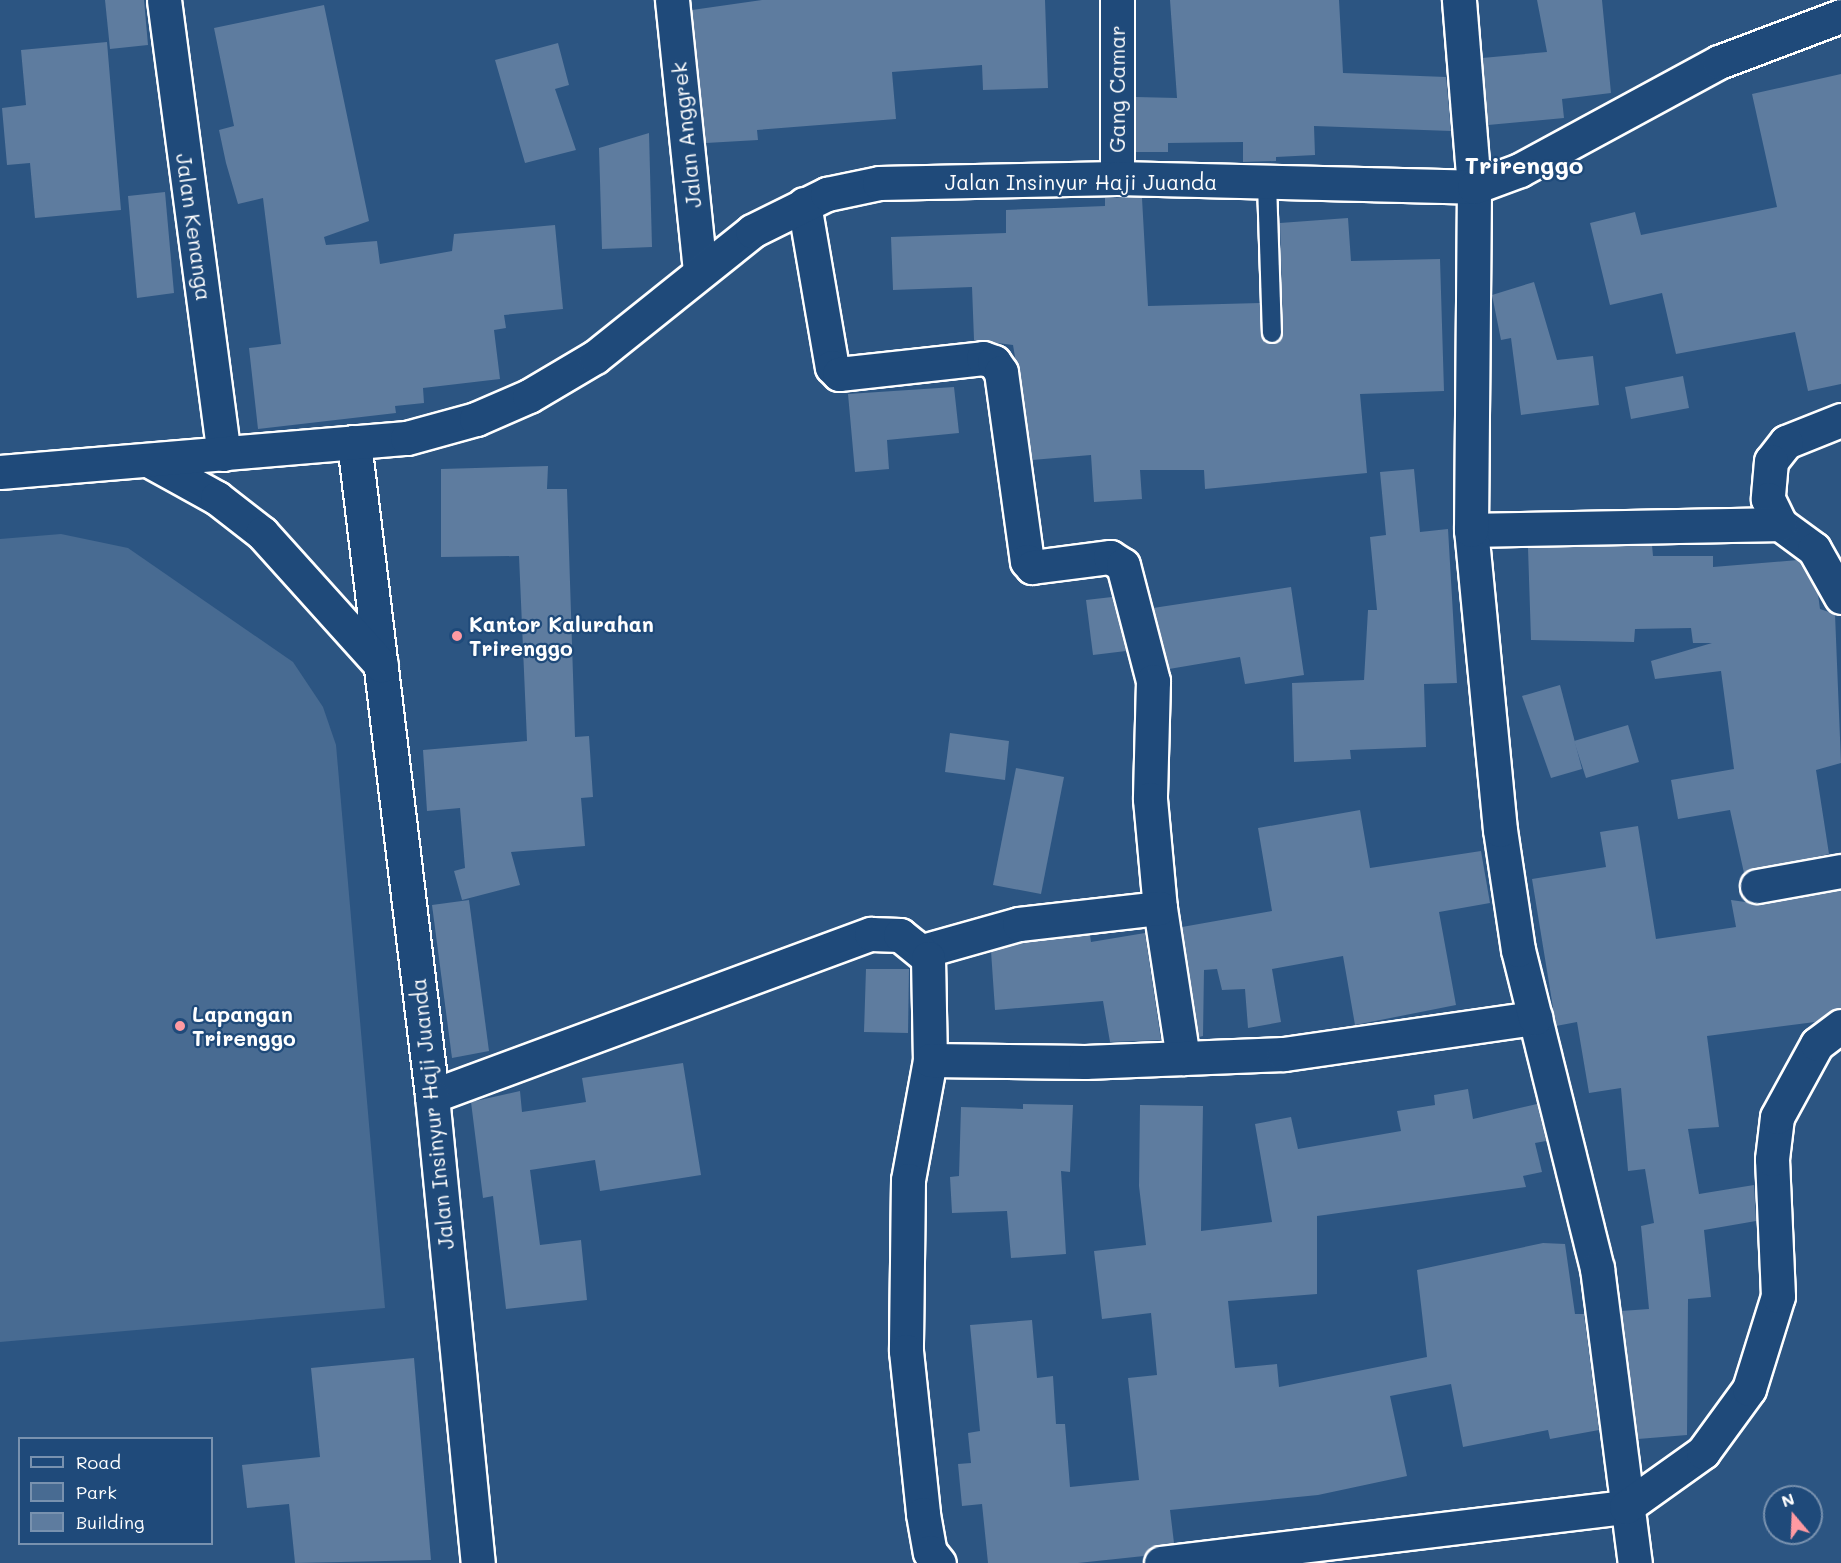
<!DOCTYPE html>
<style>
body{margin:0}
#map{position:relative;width:1841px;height:1563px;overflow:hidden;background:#2c5582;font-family:Mali,sans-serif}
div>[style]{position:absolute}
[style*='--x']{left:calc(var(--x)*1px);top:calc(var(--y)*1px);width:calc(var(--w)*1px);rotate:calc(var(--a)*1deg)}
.green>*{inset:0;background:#486b92}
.building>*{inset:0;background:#5e7c9f}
.roads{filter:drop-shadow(2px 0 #fff) drop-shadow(-2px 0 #fff) drop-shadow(0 2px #fff) drop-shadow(0 -2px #fff)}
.service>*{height:18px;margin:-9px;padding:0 9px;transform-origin:9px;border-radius:9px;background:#1f4a7a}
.minor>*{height:33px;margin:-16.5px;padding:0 16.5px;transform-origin:16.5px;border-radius:16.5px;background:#1f4a7a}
.secondary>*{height:33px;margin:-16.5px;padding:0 16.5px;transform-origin:16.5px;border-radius:16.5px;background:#1f4a7a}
.dots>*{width:16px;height:16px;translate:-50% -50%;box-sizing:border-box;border:3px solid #1f4a7a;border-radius:50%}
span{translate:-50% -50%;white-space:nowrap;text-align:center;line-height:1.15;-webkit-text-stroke:4.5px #1f4a7a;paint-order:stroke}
.street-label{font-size:21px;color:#fff}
.poi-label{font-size:21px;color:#fff;font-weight:700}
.left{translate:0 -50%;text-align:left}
.quarter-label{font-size:24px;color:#fff;font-weight:700}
.legend{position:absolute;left:18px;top:1437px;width:195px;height:108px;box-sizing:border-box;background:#1f4a7a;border:2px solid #7992af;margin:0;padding:8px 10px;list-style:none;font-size:18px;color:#fff}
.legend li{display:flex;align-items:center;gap:12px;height:30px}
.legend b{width:30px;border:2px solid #7992af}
.north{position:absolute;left:1763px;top:1485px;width:60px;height:60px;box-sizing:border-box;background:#1f4a7a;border:2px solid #7992af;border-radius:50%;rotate:341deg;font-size:16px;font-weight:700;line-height:24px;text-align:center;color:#fff}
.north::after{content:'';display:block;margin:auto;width:21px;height:27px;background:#ff9aa2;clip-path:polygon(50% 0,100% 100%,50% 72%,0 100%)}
</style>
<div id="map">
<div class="green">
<div style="clip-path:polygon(61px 534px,128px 548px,293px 662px,323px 707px,336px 745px,385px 1308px,0 1342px,0 539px)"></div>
</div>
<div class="building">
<div style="clip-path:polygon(105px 0,144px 0,148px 45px,110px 49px)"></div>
<div style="clip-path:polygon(762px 0,1045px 0,1048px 88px,983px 90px,982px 65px,892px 72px,896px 119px,757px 130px,758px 140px,706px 143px,692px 10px)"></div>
<div style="clip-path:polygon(1170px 0,1339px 0,1343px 73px,1446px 77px,1451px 131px,1314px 126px,1315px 155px,1276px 157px,1276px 161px,1243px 162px,1243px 142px,1168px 143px,1168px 152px,1136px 152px,1136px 97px,1177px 98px)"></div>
<div style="clip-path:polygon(1537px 0,1602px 0,1611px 93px,1562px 99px,1564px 118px,1488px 125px,1482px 58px,1547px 52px)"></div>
<div style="clip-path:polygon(324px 5px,369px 221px,324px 237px,326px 245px,377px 241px,380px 264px,452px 251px,454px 234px,555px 225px,563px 309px,504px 315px,506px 328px,494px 330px,500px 379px,423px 388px,424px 403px,395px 406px,396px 413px,258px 429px,249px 348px,281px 344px,263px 198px,238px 204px,226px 163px,219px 130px,234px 126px,214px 28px)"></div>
<div style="clip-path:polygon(107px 42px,121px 210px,35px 218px,30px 163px,7px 165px,2px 108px,26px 105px,21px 50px)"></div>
<div style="clip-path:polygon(558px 43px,569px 85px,555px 89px,576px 150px,525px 163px,495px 60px)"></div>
<div style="clip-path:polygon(1841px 74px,1841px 384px,1808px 391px,1795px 332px,1676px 354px,1662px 293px,1610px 305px,1590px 223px,1635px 212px,1641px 235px,1777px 207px,1752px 94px)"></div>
<div style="clip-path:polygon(649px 133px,652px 247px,602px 249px,599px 148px)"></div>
<div style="clip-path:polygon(165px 192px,174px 293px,137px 298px,128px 196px)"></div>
<div style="clip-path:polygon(1105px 198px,1142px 198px,1148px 306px,1260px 303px,1261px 334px,1272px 344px,1283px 333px,1280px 223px,1348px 218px,1351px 261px,1440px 259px,1444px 391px,1360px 394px,1367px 473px,1205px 489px,1204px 470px,1140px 470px,1142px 499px,1094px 502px,1091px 455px,1032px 460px,1013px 345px,974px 340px,972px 287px,893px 290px,891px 237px,1006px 233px,1006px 210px,1105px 206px)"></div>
<div style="clip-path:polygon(1534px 282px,1557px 360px,1593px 356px,1599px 405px,1521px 415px,1511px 338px,1501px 340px,1492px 295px)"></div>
<div style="clip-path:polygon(1683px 376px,1689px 408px,1631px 419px,1625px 387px)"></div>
<div style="clip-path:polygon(954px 387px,959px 433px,887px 440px,889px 469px,855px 472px,848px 394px)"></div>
<div style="clip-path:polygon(548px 466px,547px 489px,567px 489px,575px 737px,589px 736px,593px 797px,581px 798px,585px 846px,511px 852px,520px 885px,462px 900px,454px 871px,465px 868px,460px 808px,427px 811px,423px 750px,527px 741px,519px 556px,441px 557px,441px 469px)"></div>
<div style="clip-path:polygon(1414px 469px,1420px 532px,1448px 529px,1457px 683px,1424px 684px,1426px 747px,1350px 750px,1351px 759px,1294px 762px,1292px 683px,1364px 680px,1368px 610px,1377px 610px,1370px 537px,1386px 535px,1380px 472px)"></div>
<div style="clip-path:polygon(1652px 545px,1653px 556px,1713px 556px,1713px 567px,1798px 560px,1818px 594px,1820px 609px,1835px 614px,1841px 763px,1816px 770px,1829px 854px,1744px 873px,1730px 810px,1678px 819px,1671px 780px,1734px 769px,1721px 671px,1655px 679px,1651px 661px,1712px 643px,1693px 643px,1691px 628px,1635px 629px,1634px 642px,1531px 640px,1528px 548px)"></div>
<div style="clip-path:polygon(1291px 587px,1304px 675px,1245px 684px,1240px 657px,1169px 669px,1153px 608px)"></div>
<div style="clip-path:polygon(1112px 597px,1126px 651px,1093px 655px,1086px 600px)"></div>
<div style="clip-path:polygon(1560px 685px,1582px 769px,1551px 778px,1522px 696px)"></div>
<div style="clip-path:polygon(1628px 725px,1639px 762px,1586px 778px,1574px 741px)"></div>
<div style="clip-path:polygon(950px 733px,1009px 741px,1005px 780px,945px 772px)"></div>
<div style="clip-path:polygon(1016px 768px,1064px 777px,1041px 894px,993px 885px)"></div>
<div style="clip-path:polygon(1360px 810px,1370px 868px,1481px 851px,1490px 903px,1439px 912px,1456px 1005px,1355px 1025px,1343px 956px,1272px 969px,1281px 1022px,1248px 1028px,1245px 989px,1222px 990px,1217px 969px,1204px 970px,1203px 1036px,1199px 1037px,1182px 927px,1272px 911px,1258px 828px)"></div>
<div style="clip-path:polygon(1638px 826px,1656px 939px,1736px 927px,1731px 900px,1760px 904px,1841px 890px,1841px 1008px,1815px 1022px,1707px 1036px,1719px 1127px,1688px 1129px,1699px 1194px,1754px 1185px,1756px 1221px,1704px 1230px,1711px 1297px,1688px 1299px,1687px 1435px,1638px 1439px,1621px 1311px,1649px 1309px,1641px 1226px,1654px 1223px,1645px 1169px,1628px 1171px,1621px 1088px,1589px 1093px,1577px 1022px,1556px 1026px,1532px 879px,1606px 867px,1600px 832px)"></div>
<div style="clip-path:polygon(469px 900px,489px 1051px,452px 1058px,432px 905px)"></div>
<div style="clip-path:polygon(1145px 933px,1161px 1040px,1110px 1042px,1103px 1001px,995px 1010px,991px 951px,1023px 942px,1090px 935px,1091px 942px)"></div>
<div style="clip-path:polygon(866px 969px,909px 969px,908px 1033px,864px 1032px)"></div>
<div style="clip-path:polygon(683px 1063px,701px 1175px,600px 1191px,595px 1160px,530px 1170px,540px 1245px,581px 1240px,587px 1300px,506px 1309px,493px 1196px,483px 1198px,471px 1102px,520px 1091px,522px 1112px,586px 1102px,582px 1078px)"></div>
<div style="clip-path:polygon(1468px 1089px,1473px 1119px,1537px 1104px,1546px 1141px,1535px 1143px,1542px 1172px,1523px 1176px,1526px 1187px,1317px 1216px,1317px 1294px,1228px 1301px,1235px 1368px,1277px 1364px,1279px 1387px,1427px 1357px,1417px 1270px,1543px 1243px,1565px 1244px,1575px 1314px,1584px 1314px,1599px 1430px,1550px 1439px,1548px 1430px,1463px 1447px,1451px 1384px,1390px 1396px,1407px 1476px,1318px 1495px,1170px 1510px,1174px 1543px,1150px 1548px,1144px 1556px,1078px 1563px,988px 1563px,982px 1504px,962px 1506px,958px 1464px,971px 1463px,968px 1433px,980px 1431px,970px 1325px,1032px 1320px,1037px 1378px,1053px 1376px,1056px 1424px,1065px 1424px,1070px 1487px,1139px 1480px,1128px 1378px,1157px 1375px,1151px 1313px,1102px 1319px,1094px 1251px,1146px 1245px,1139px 1186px,1140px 1105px,1203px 1106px,1201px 1231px,1272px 1222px,1255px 1124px,1291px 1117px,1298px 1149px,1401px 1131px,1397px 1111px,1435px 1105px,1434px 1095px)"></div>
<div style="clip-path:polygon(1023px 1104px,1073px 1105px,1070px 1172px,1061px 1171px,1066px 1254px,1011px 1258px,1007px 1211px,952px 1213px,950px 1177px,959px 1176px,961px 1107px,1023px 1109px)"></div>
<div style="clip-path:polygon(414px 1358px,431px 1560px,295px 1563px,289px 1504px,247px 1508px,242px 1465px,320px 1457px,311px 1368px)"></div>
</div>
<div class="roads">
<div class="service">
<div style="--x:1267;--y:184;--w:149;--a:88.1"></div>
</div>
<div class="minor">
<div style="--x:164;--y:0;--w:458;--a:82.5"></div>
<div style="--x:672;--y:0;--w:271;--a:84.1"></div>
<div style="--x:1117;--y:178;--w:178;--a:-90"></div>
<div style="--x:804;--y:204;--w:165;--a:80.3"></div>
<div style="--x:832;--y:367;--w:10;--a:45"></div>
<div style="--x:839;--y:374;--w:145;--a:-6.3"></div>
<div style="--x:983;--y:358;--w:12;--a:20"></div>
<div style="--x:994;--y:362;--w:12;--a:55"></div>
<div style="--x:1001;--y:372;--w:191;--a:82.2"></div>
<div style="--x:1027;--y:561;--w:8;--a:50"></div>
<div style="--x:1032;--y:567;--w:79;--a:-7.3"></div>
<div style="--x:1110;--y:557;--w:15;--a:32"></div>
<div style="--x:1123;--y:565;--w:120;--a:75.5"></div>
<div style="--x:1153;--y:681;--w:118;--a:91.5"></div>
<div style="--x:1150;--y:799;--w:109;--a:84.8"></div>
<div style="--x:1160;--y:908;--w:152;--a:81.3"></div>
<div style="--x:1841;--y:420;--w:59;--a:158.2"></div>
<div style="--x:1786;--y:442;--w:24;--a:128"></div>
<div style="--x:1771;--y:461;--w:38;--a:95"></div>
<div style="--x:1768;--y:499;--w:28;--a:64"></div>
<div style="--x:1780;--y:524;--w:42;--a:36.3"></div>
<div style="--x:1814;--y:549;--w:55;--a:60.6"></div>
<div style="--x:1471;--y:530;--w:309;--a:-1.1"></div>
<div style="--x:1757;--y:886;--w:85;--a:-10.1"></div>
<div style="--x:923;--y:951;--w:100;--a:-15.7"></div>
<div style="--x:1019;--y:924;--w:142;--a:-6.5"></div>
<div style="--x:1535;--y:1018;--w:258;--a:76.1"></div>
<div style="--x:1597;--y:1268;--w:297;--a:82.7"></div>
<div style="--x:930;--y:1060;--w:122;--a:100.4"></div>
<div style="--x:908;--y:1180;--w:171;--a:90.7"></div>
<div style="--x:906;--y:1351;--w:164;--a:84"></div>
<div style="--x:923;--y:1514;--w:39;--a:80"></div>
<div style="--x:930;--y:1552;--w:14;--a:51"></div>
<div style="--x:432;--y:1096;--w:468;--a:-20.3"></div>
<div style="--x:871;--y:934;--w:29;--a:2"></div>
<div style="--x:900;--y:935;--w:36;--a:39"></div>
<div style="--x:928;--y:958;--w:102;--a:88.9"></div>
<div style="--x:930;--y:1060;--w:155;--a:0.7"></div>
<div style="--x:1085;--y:1062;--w:199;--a:-2.3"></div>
<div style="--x:1284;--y:1054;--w:254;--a:-8.2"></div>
<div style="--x:1535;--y:1018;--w:70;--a:-104"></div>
<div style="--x:1518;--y:950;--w:121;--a:-98.5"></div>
<div style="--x:1500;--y:830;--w:301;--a:-95.5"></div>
<div style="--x:1471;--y:530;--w:343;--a:-89.5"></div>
<div style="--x:1474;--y:187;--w:188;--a:-94.6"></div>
<div style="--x:1161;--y:1563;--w:468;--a:-6.9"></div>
<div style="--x:1626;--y:1507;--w:95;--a:-35.5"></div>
<div style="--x:1703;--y:1452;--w:78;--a:-53.9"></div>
<div style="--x:1749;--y:1389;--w:97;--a:-72.7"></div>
<div style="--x:1778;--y:1296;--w:137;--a:-92.5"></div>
<div style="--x:1772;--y:1159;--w:42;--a:-83.2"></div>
<div style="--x:1777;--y:1117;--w:83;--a:-61.3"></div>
<div style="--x:1817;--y:1044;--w:30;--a:-37"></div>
</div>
<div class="secondary">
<div style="--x:354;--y:442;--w:659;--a:83.2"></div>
<div style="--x:432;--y:1096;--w:469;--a:84.4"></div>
<div style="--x:150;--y:461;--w:77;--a:28.9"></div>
<div style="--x:217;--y:498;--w:57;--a:37.9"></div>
<div style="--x:262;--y:533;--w:178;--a:48"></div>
<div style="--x:0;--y:472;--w:408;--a:-4.8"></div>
<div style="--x:407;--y:438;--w:72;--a:-15.4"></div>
<div style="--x:476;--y:419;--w:58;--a:-23.5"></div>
<div style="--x:529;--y:396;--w:77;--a:-30.6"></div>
<div style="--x:595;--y:357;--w:201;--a:-38.7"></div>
<div style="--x:752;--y:231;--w:84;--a:-26.3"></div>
<div style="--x:827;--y:194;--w:53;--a:-11.9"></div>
<div style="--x:879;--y:183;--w:238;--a:-1.2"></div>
<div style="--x:1117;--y:178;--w:357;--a:1.4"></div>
<div style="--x:1474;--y:187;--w:49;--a:-20.3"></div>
<div style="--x:1520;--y:170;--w:226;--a:-28.5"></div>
<div style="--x:1719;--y:62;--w:130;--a:-20.7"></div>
</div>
</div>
<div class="dots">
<div style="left:457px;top:636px;background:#ff9aa2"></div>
<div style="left:180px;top:1026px;background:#ff9aa2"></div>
</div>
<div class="street-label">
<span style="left:1117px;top:89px;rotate:-90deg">Gang Camar</span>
<span style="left:686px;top:135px;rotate:-96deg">Jalan Anggrek</span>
<span style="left:1081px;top:182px">Jalan Insinyur Haji Juanda</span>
<span style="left:194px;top:227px;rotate:82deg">Jalan Kenanga</span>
<span style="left:432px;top:1114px;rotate:-96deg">Jalan Insinyur Haji Juanda</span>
</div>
<div class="poi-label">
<span class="left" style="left:469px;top:636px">Kantor Kalurahan<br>Trirenggo</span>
<span class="left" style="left:192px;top:1026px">Lapangan<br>Trirenggo</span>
</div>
<div class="quarter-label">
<span style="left:1524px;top:165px">Trirenggo</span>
</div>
<ul class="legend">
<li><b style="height:8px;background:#1f4a7a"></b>Road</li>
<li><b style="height:16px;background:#486b92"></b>Park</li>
<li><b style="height:16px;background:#5e7c9f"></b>Building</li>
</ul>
<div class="north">N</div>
</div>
